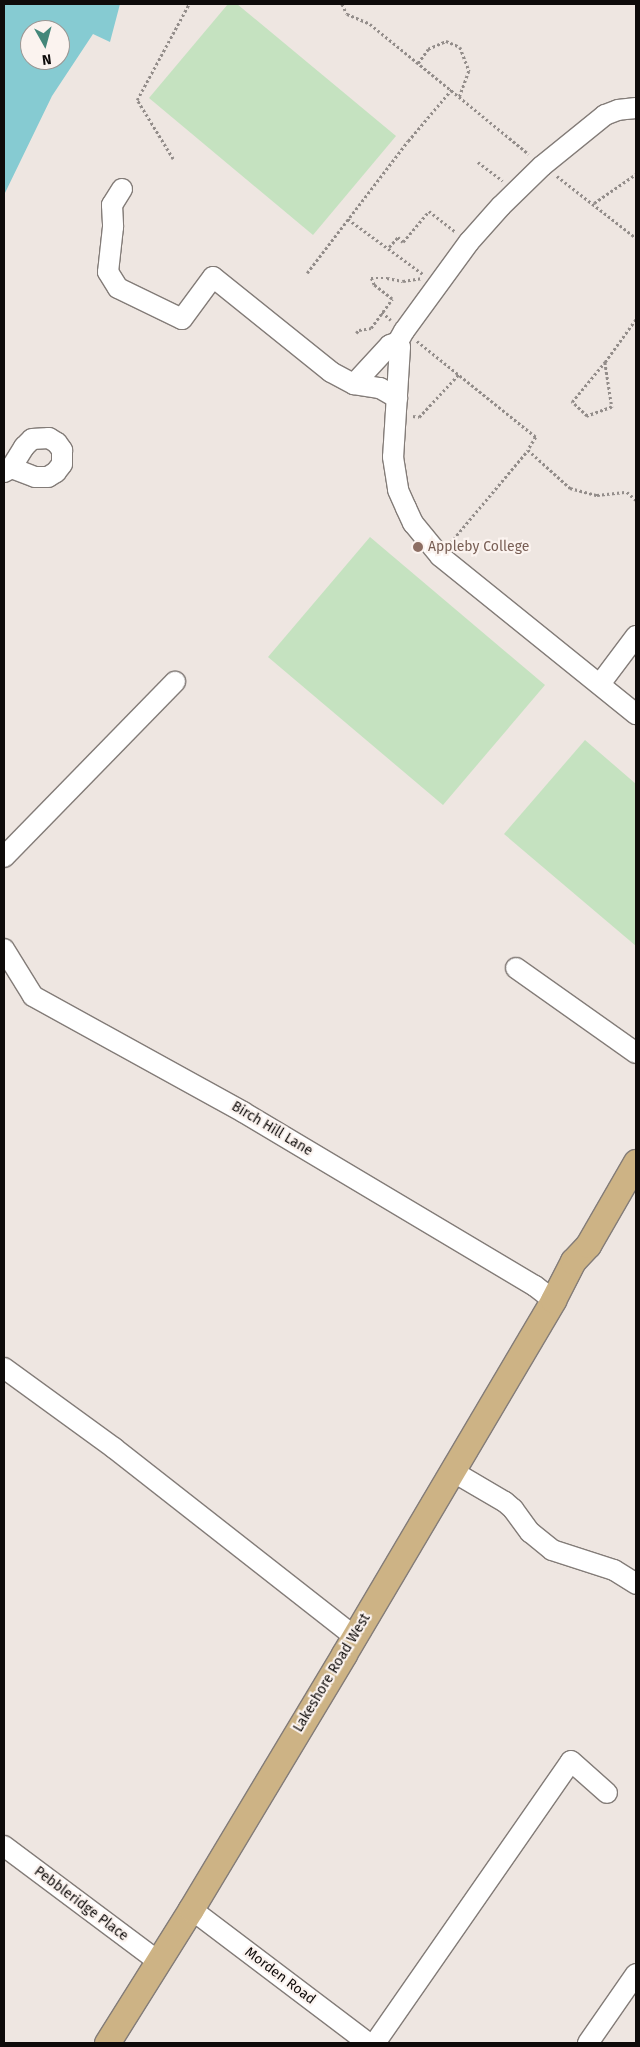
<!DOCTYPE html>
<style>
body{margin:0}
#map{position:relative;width:640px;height:2047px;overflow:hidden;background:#eee6e1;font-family:"Fira Sans",sans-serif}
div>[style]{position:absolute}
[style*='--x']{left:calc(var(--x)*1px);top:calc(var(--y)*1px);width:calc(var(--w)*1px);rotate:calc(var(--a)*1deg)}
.green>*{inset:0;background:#c5e2c0}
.water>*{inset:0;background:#86cbd2}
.path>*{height:2.5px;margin-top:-1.25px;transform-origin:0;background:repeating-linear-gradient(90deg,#938d8a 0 2.5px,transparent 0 5px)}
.roads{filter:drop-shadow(1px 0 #837c78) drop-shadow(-1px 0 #837c78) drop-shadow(0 1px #837c78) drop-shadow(0 -1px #837c78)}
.minor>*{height:20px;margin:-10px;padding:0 10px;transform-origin:10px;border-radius:10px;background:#fff}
.major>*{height:25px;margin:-12.5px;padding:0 12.5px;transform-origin:12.5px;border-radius:12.5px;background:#cdb385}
.dots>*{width:14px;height:14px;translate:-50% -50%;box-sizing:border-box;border:2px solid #fbf3ef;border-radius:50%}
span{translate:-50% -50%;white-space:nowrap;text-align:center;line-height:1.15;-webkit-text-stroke:4.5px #fbf3ef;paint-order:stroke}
.education-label{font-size:14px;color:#785e54}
.left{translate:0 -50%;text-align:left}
.street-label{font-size:14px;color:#0e0b0a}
.frame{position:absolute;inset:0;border:5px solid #0e0b0a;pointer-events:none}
.north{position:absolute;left:20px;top:20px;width:50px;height:50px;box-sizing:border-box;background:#fbf3ef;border:1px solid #9c9693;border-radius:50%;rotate:173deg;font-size:14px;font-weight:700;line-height:20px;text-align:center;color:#0e0b0a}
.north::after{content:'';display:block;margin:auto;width:18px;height:22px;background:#44877a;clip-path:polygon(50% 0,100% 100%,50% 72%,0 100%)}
</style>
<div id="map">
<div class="green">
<div style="clip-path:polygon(228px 4px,237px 4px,396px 136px,313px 235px,149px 98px)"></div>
<div style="clip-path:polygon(370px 537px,545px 685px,443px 805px,268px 657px)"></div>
<div style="clip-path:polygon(585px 740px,636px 784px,636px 946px,504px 834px)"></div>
</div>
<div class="water">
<div style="clip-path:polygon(evenodd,4px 4px,120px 4px,110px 42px,93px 34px,52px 96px,4px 195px,4px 4px,30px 30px,60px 30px,60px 60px,30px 60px,30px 30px)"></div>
</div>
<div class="path">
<div style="--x:342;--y:4;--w:11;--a:63"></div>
<div style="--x:347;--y:14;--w:25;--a:23"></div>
<div style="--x:370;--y:24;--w:205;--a:39.3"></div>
<div style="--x:418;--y:63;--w:17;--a:-54"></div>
<div style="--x:428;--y:49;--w:20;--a:-24"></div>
<div style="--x:446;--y:41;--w:15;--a:23"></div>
<div style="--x:460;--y:47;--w:26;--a:69"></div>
<div style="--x:469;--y:71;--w:27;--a:110"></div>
<div style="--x:173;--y:159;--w:69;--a:-121.4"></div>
<div style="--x:137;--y:100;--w:109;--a:-61.6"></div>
<div style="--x:478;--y:162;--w:31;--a:37"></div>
<div style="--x:557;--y:176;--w:100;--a:38.1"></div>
<div style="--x:594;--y:203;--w:51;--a:-34.6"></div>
<div style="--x:348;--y:219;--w:93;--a:36.3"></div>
<div style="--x:389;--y:247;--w:13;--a:-48"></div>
<div style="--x:398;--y:237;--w:7;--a:45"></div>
<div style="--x:403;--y:242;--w:40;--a:-50"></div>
<div style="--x:429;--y:211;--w:34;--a:38"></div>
<div style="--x:307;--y:273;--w:166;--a:-52.6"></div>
<div style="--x:408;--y:141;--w:68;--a:-49.8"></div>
<div style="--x:382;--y:312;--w:12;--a:42"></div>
<div style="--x:356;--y:333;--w:4;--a:-45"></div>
<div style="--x:359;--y:330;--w:12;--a:-9"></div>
<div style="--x:371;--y:328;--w:36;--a:-54"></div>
<div style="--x:392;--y:299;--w:23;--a:-142"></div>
<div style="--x:374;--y:285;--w:8;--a:-113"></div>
<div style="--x:371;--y:278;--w:16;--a:0"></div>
<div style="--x:387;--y:278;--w:16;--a:11"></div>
<div style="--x:403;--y:281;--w:18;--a:-9"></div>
<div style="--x:417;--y:341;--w:153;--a:38.9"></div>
<div style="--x:536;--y:437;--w:15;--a:122"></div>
<div style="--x:528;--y:450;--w:57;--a:42.1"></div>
<div style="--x:570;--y:488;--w:28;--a:15"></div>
<div style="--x:597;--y:495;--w:30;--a:-6"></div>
<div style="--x:627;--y:492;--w:12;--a:42"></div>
<div style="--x:605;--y:362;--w:46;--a:81.2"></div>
<div style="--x:612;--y:407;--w:27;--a:160"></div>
<div style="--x:587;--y:416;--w:21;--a:-137"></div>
<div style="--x:572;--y:402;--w:52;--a:-50.5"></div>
<div style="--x:605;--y:362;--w:53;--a:-54.2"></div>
<div style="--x:413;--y:416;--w:6;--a:9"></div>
<div style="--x:419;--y:417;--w:59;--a:-47.1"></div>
<div style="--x:450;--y:543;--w:121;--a:-50"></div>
</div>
<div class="roads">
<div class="minor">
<div style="--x:636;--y:108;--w:18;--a:174"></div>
<div style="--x:618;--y:110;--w:14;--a:159"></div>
<div style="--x:605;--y:115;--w:81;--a:141"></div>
<div style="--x:542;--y:166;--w:57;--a:135.7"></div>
<div style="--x:501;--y:206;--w:48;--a:131.6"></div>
<div style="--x:469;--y:242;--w:110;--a:126.1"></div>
<div style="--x:404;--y:331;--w:13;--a:119"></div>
<div style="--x:398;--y:342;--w:5;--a:68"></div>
<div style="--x:400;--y:347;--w:110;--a:93.6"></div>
<div style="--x:393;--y:457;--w:33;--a:81"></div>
<div style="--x:398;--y:490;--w:20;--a:66"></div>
<div style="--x:406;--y:508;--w:17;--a:65"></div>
<div style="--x:413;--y:523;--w:43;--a:50.7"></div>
<div style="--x:440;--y:556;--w:252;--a:38.9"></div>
<div style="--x:122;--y:189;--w:19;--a:122"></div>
<div style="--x:112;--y:205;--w:22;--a:87"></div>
<div style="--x:113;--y:227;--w:45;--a:96.3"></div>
<div style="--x:108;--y:272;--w:19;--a:58"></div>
<div style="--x:118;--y:288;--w:71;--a:25.8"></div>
<div style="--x:182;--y:319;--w:52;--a:-53.6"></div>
<div style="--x:213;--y:277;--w:151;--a:38.8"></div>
<div style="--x:331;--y:372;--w:26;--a:28"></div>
<div style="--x:354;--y:384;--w:26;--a:9"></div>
<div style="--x:380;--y:388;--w:20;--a:30"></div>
<div style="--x:354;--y:384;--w:53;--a:-47.3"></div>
<div style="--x:390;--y:345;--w:9;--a:-21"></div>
<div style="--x:4;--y:472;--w:8;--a:-30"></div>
<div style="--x:11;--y:468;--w:25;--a:-58"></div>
<div style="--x:24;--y:447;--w:11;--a:-45"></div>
<div style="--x:32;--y:439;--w:17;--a:-3"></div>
<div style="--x:49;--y:438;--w:9;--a:32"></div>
<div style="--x:57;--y:443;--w:9;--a:54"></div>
<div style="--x:62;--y:450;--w:14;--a:90"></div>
<div style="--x:62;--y:464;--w:10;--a:127"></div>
<div style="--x:56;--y:472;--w:9;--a:148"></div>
<div style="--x:48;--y:477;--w:13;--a:180"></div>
<div style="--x:35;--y:477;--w:26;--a:-159"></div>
<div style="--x:600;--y:684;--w:60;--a:-53.1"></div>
<div style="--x:4;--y:857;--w:245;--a:-45.7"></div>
<div style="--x:4;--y:949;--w:55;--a:58.3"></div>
<div style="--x:33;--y:996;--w:240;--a:28.9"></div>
<div style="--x:243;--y:1112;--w:340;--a:30.8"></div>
<div style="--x:535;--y:1286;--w:23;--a:38"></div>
<div style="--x:516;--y:968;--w:147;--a:35.3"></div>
<div style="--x:4;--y:1368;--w:136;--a:36"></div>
<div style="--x:114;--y:1448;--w:305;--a:38.1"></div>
<div style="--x:452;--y:1471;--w:61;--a:30.3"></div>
<div style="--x:505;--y:1502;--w:11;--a:41"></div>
<div style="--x:513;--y:1509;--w:29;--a:54"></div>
<div style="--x:530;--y:1532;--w:28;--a:39"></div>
<div style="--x:552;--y:1550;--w:65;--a:17.9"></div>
<div style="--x:614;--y:1570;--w:26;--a:32"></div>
<div style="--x:4;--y:1846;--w:192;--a:36.8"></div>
<div style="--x:191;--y:1909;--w:222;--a:37.1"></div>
<div style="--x:375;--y:2043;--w:343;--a:-55.2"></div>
<div style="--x:571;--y:1761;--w:48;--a:41.6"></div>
<div style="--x:588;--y:2043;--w:84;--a:-55.2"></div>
</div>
<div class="major">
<div style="--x:107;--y:2043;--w:158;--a:-57.9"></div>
<div style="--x:191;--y:1909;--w:297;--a:-59"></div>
<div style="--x:344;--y:1654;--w:411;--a:-59.4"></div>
<div style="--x:553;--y:1300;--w:44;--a:-62.9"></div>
<div style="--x:573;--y:1261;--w:22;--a:-47"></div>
<div style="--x:588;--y:1245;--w:96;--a:-60"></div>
</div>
</div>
<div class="dots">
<div style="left:418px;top:547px;background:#8d6e63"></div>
</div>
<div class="education-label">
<span class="left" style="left:428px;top:547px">Appleby College</span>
</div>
<div class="street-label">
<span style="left:272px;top:1129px;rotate:31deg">Birch Hill Lane</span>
<span style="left:332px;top:1673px;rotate:-59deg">Lakeshore Road West</span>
<span style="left:81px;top:1904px;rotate:37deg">Pebbleridge Place</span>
<span style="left:280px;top:1976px;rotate:37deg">Morden Road</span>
</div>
<div class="frame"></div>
<div class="north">N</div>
</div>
